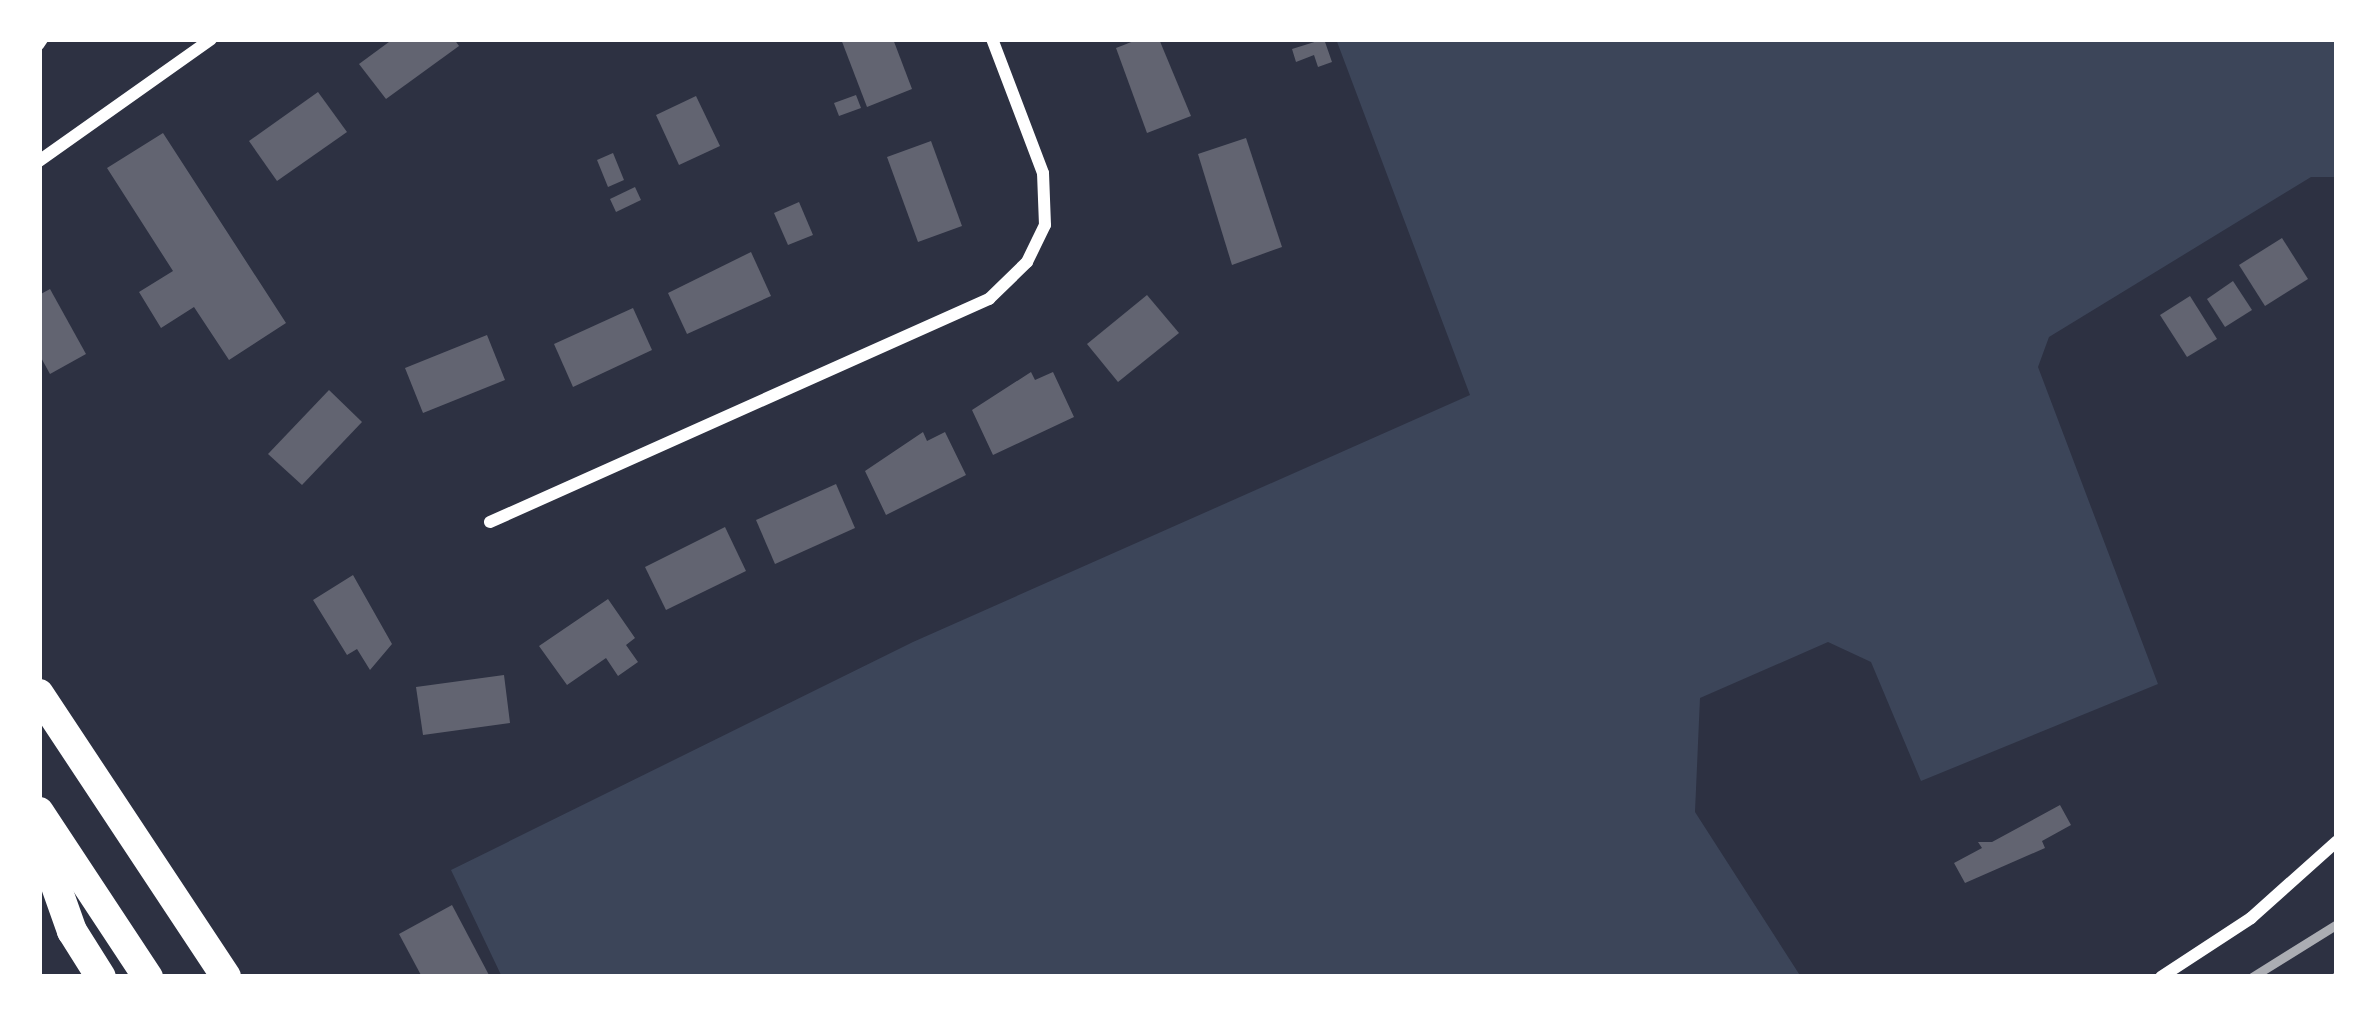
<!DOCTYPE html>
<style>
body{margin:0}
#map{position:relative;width:2376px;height:1016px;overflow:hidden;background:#2d3142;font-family:Georgia,serif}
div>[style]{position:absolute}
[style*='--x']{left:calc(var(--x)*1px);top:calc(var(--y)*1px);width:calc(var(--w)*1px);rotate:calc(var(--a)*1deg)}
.green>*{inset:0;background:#3c4559}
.building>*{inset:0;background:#626471}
.service>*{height:9px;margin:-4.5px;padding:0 4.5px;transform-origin:4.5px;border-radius:4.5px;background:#fff}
.minor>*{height:12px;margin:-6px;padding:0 6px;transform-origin:6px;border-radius:6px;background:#fff}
.primary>*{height:30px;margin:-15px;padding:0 15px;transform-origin:15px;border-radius:15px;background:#fff}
.rail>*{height:9px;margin:-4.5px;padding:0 4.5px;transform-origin:4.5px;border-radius:4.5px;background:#abadb3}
span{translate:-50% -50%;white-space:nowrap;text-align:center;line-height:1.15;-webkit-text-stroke:9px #fff;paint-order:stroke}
.frame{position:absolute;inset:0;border:42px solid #fff;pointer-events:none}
</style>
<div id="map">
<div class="green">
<div style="clip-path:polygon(1336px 39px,2337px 39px,2337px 177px,2311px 177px,2049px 337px,2038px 367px,2158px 684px,1921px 781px,1871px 662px,1828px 642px,1700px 698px,1695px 812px,1801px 977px,502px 977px,451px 870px,913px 642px,1470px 395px)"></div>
</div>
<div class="building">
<div style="clip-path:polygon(393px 39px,454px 39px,459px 46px,386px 99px,359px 64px)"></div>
<div style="clip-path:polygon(841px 39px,893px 39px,912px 89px,867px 107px)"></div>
<div style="clip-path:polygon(1139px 39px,1159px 39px,1191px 116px,1147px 133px,1116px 48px)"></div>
<div style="clip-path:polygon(1324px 39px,1332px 62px,1318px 67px,1314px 55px,1296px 62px,1292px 49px)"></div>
<div style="clip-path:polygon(318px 92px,347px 132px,277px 181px,249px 141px)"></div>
<div style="clip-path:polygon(856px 95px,861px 108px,839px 116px,834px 103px)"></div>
<div style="clip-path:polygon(696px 96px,720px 146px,679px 165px,656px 115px)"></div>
<div style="clip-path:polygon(163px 133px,286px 323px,229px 360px,194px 307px,161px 328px,139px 292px,173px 271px,107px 168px)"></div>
<div style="clip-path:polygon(1246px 138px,1282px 247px,1232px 265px,1198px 154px)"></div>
<div style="clip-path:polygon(931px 141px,962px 226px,918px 242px,887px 157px)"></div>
<div style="clip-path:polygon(613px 153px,624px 180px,608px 187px,597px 160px)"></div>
<div style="clip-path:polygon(635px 187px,641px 200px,616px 212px,610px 199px)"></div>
<div style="clip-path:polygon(799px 202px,813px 235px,788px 245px,774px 213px)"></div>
<div style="clip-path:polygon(2282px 238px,2308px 279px,2265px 306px,2239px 265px)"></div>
<div style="clip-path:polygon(751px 252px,771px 296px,687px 334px,668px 293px)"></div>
<div style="clip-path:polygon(2233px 281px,2252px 310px,2225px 327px,2207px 299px)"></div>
<div style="clip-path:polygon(50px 289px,86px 354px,50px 374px,39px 354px,39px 295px)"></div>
<div style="clip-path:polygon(1147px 295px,1179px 333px,1118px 382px,1087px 344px)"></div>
<div style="clip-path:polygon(2190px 296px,2217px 339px,2187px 357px,2160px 315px)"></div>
<div style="clip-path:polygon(633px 308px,652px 350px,573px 387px,554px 344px)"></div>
<div style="clip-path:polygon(487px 335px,505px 380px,423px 413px,405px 368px)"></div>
<div style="clip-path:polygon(1031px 372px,1035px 380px,1053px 372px,1074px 417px,993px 455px,972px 410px)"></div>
<div style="clip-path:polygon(329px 390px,362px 422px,302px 485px,268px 454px)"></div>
<div style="clip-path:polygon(923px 432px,927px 441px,945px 432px,966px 475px,886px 515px,865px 471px)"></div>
<div style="clip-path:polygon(836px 484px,855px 528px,775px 564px,756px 520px)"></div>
<div style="clip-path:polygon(725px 527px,746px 571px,666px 610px,645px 567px)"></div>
<div style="clip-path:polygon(353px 575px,392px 644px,370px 670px,357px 649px,347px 655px,313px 600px)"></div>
<div style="clip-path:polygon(608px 599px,635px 638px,626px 645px,638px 662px,618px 676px,606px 658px,567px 685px,539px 646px)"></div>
<div style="clip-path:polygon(504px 675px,510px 723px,423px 735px,416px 687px)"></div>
<div style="clip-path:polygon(2060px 805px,2071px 825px,2042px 841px,2045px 848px,1965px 883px,1954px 863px,1982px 848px,1978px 842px,1992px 842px)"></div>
<div style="clip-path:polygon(452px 905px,490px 977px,422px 977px,399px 934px)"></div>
</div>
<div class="service">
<div style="--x:39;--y:45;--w:7;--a:-56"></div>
</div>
<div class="minor">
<div style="--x:39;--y:161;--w:211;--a:-35.3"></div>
<div style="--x:490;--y:522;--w:547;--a:-24.08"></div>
<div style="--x:989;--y:299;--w:53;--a:-44.2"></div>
<div style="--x:1027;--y:262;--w:41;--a:-64.1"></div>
<div style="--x:1045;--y:225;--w:52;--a:-92.2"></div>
<div style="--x:1043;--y:173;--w:143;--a:-110.8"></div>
<div style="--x:2161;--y:977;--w:108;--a:-33.2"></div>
<div style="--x:2251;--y:918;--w:115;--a:-41.8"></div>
</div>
<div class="primary">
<div style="--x:39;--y:694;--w:339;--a:56.5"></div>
<div style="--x:39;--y:812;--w:198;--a:56.6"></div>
<div style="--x:39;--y:838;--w:99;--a:70.5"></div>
<div style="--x:72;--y:931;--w:54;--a:57.8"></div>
</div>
<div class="rail">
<div style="--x:2252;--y:977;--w:100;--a:-31.9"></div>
<div style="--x:2335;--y:977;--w:2;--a:-27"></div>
</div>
<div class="frame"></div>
</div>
